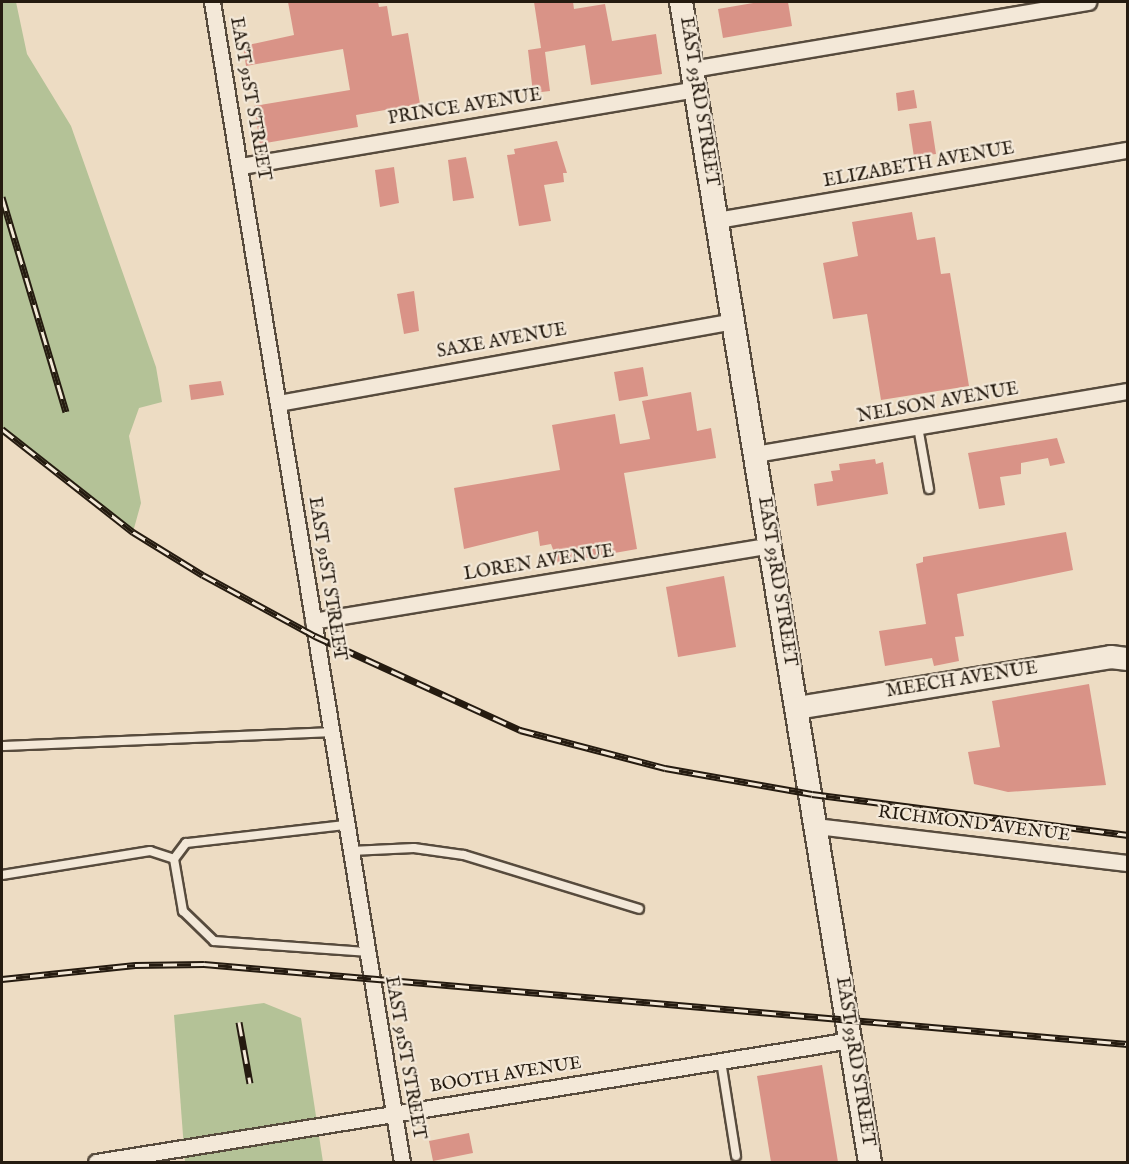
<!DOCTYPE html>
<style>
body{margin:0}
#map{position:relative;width:1129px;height:1164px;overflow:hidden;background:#eddcc3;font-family:"IM FELL English",serif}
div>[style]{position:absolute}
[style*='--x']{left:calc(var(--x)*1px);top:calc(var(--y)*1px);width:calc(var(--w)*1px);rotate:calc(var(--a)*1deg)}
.green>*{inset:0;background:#b4c297}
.building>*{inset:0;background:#d99387}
.roads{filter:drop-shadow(2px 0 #574b3d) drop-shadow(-2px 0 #574b3d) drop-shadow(0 2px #574b3d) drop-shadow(0 -2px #574b3d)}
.lane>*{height:8px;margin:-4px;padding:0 4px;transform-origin:4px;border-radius:4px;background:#f3e8d8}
.street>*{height:15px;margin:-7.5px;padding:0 7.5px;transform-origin:7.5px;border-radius:7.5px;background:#f3e8d8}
.secondary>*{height:22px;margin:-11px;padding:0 11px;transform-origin:11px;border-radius:11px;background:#f3e8d8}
.rail>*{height:7px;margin-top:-3.5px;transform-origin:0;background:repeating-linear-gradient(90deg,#f3e8d8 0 14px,#251b10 0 28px);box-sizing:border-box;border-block:2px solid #251b10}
span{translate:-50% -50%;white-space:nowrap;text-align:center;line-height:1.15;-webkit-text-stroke:4.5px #f3e8d8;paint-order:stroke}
.street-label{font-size:18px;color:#251b10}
.frame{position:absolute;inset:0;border:3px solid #251b10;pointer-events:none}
</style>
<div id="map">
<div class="green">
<div style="clip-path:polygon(2px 2px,16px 2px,27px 54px,71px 126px,156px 367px,162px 402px,139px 408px,129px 436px,141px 503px,133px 532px,8px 436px,2px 435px)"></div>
<div style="clip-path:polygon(264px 1003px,301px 1018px,323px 1162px,185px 1162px,174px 1015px)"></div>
</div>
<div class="building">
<div style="clip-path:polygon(288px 2px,378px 2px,379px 7px,387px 6px,392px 36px,408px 33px,420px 104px,356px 115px,358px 127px,260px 144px,254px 106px,350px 90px,343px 49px,246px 66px,243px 46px,294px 35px)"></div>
<div style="clip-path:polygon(534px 2px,573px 2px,574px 9px,605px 4px,612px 41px,656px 34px,662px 74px,591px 85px,585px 45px,545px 52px,550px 91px,533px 93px,528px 50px,541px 48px)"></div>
<div style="clip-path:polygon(759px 2px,788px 2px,792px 26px,723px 38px,718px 9px)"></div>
<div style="clip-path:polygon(914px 90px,917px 108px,898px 111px,896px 93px)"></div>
<div style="clip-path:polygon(931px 121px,936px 154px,914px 157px,909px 124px)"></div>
<div style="clip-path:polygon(557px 141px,567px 173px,563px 173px,564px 182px,544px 185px,551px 221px,519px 226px,507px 155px,515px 154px,514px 149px)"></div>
<div style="clip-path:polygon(466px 157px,474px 198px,453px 201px,448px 160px)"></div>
<div style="clip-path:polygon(394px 167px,399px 203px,380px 207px,375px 170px)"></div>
<div style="clip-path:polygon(912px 212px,917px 240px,935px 237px,941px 274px,950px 273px,969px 386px,881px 400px,867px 314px,833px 319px,823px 263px,858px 256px,852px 222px)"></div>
<div style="clip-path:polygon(414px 291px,419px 331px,404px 334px,397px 294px)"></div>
<div style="clip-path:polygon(643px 367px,648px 396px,619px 401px,614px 372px)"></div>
<div style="clip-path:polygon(221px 381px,224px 395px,191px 400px,189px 385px)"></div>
<div style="clip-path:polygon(691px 392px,697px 431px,711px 428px,716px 458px,624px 473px,637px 549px,558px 563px,551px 544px,540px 546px,538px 531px,464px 549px,454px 488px,560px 470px,552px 425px,615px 414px,620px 444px,650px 439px,642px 401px)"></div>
<div style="clip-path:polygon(1057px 438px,1065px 463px,1050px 466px,1048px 458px,1021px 463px,1021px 474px,1000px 477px,1005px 505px,979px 509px,968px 453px)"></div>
<div style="clip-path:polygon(875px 459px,876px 464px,883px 462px,888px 494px,817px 506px,814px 484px,833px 481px,831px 471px,840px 470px,839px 464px)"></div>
<div style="clip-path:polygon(1066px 532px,1073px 570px,957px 594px,964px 636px,955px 637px,959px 661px,934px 666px,932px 658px,885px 666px,879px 631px,926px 624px,916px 564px,923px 562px,923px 557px)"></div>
<div style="clip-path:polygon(724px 576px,736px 647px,678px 657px,666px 587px)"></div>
<div style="clip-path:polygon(1089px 684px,1106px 785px,1008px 792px,974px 784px,968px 752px,1000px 747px,992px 701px)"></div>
<div style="clip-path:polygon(822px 1065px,838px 1162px,771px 1162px,757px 1076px)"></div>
<div style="clip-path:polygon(469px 1133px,473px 1153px,433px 1161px,429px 1141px)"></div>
</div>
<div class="roads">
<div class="lane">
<div style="--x:918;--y:427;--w:63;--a:79.9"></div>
<div style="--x:2;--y:746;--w:328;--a:-2.4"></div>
<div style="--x:345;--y:825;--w:160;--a:173.5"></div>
<div style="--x:186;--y:843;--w:20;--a:127"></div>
<div style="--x:174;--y:859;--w:53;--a:80.2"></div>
<div style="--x:183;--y:911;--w:43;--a:44.1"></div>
<div style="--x:214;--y:941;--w:152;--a:4.1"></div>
<div style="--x:351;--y:851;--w:63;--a:-2.7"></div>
<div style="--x:414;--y:848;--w:50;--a:8"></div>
<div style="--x:464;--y:855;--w:183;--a:17.1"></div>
<div style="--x:2;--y:875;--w:150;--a:-9.2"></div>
<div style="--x:150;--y:851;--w:25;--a:18"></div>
<div style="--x:721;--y:1061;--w:96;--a:81"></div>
</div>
<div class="street">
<div style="--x:212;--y:2;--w:1175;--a:80.7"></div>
<div style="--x:692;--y:69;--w:402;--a:-9.6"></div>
<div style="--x:241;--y:166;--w:461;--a:-9.6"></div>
<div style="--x:717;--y:220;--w:417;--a:-9.7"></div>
<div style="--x:278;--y:403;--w:462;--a:-10.2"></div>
<div style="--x:755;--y:454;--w:378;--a:-9.6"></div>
<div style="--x:313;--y:621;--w:463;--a:-9.4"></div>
<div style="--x:816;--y:826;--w:314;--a:6.8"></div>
<div style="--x:96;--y:1162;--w:765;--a:-9.18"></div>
</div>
<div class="secondary">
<div style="--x:681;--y:2;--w:1175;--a:80.75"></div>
<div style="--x:797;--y:708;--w:318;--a:-9.2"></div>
<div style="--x:1111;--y:657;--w:17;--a:7"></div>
</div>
</div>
<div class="rail">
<div style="--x:2;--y:197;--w:224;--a:73.4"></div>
<div style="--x:2;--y:429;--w:167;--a:38.2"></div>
<div style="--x:133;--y:532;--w:82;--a:31.6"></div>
<div style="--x:203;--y:575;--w:128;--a:28.6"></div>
<div style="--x:315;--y:636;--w:226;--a:24.6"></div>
<div style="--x:520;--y:730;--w:150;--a:14.7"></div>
<div style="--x:665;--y:768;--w:149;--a:10"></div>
<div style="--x:812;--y:794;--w:319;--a:7.4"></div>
<div style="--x:2;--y:979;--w:134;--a:-6"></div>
<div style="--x:135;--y:965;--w:69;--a:-0.8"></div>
<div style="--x:204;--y:964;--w:927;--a:4.95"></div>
<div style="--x:239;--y:1022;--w:62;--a:79.8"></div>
</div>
<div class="street-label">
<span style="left:249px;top:99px;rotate:80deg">EAST 91ST STREET</span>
<span style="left:698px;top:102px;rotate:81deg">EAST 93RD STREET</span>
<span style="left:465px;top:108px;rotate:-9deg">PRINCE AVENUE</span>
<span style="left:919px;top:166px;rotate:-10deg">ELIZABETH AVENUE</span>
<span style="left:502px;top:342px;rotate:-10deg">SAXE AVENUE</span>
<span style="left:938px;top:404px;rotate:-10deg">NELSON AVENUE</span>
<span style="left:539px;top:564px;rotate:-9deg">LOREN AVENUE</span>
<span style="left:326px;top:579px;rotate:81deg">EAST 91ST STREET</span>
<span style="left:776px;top:582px;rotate:81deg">EAST 93RD STREET</span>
<span style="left:962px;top:681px;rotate:-9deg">MEECH AVENUE</span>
<span style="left:974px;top:825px;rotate:7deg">RICHMOND AVENUE</span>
<span style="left:404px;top:1058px;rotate:80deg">EAST 91ST STREET</span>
<span style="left:854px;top:1062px;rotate:81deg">EAST 93RD STREET</span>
<span style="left:506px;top:1076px;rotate:-9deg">BOOTH AVENUE</span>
</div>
<div class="frame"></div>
</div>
